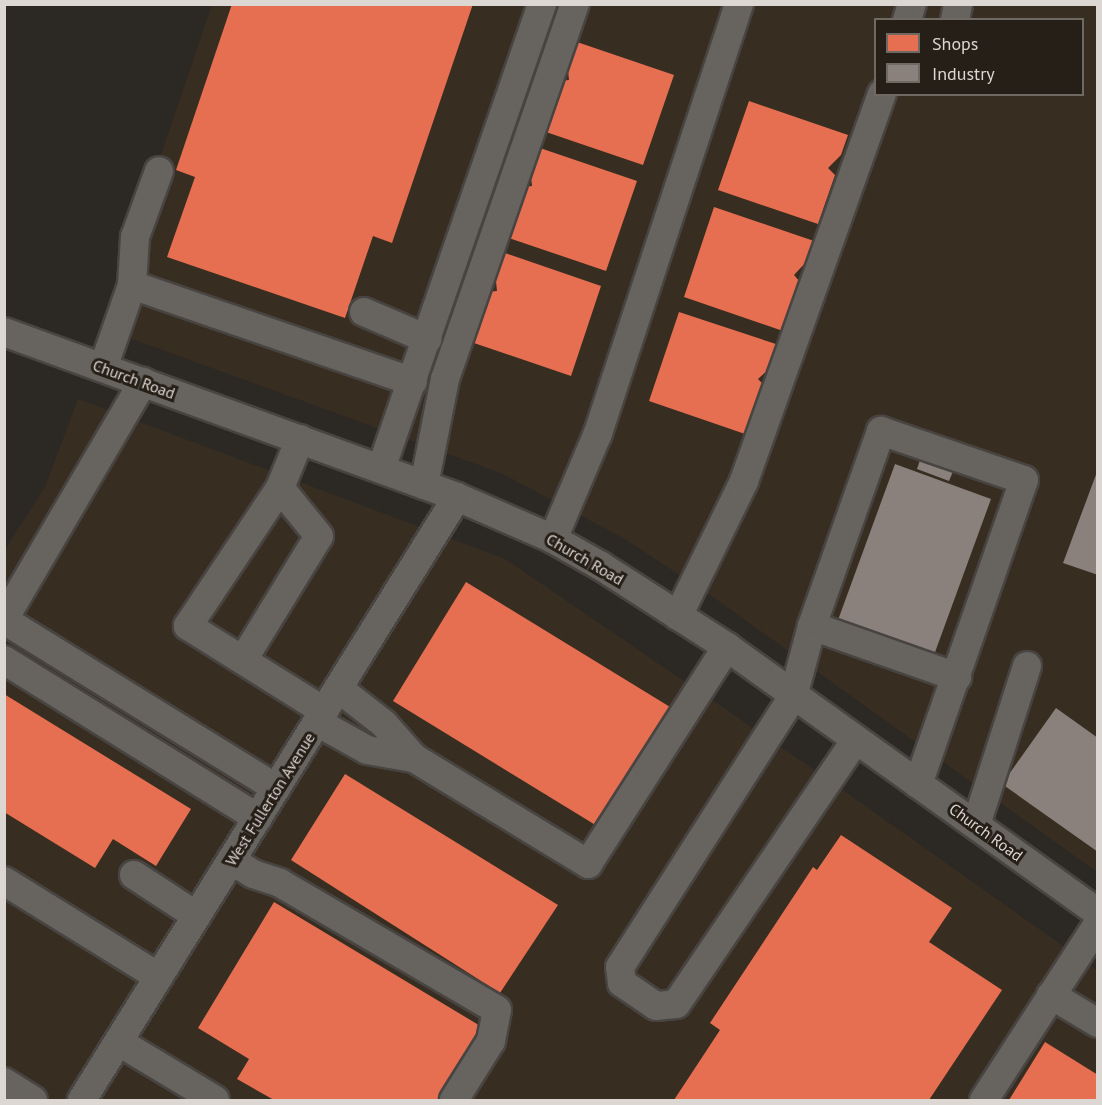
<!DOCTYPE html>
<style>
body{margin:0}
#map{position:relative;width:1102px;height:1105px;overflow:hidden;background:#2c2824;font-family:"PT Sans",sans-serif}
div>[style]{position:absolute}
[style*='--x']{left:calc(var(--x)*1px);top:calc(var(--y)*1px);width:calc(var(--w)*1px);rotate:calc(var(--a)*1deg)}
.built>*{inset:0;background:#382d21}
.shops>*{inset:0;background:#e76f51}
.industry>*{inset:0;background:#8a817c}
.roads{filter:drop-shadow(2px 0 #484441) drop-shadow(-2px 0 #484441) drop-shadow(0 2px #484441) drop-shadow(0 -2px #484441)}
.minor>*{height:28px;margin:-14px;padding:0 14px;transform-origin:14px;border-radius:14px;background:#676460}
span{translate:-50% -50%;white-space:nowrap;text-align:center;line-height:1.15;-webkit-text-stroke:6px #251f17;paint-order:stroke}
.street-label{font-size:16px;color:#dcd7d2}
.frame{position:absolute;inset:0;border:6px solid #dcd7d2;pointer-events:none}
.legend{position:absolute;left:874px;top:18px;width:210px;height:78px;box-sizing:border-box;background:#251f17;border:2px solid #6e6962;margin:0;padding:8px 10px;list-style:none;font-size:18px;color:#dcd7d2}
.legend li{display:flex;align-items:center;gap:12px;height:30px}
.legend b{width:30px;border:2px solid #6e6962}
</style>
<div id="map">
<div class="built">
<div style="clip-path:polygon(evenodd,212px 5px,1097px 5px,1097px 872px,720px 602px,625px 539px,501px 473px,102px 328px,212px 5px,876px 20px,1082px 20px,1082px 94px,876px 94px,876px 20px)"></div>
<div style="clip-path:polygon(78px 399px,505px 559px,813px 769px,1097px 970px,1097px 1100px,5px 1100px,4px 551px,45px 487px)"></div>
</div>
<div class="shops">
<div style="clip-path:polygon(232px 4px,473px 4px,392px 243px,373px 236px,345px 318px,167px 257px,195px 177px,176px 170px)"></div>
<div style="clip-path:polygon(574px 41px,674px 75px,643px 165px,543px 131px,560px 81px,569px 80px,567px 61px)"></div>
<div style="clip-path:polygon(749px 101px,848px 135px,841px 155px,828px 168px,835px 175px,818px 224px,718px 190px)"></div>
<div style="clip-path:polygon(537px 147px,637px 181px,606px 271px,506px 237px,523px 187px,532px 186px,530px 167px)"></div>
<div style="clip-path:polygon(714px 207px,814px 241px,807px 261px,794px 275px,800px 282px,783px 331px,684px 297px)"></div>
<div style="clip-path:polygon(502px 252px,601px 286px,571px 376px,471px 342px,488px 292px,497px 291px,495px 272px)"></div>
<div style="clip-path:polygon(679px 312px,779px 345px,772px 366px,758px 379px,765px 386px,748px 435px,649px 401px)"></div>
<div style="clip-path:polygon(466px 582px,675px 710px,602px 829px,393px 701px)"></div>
<div style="clip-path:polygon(4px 694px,191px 809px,156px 866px,113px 839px,95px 868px,4px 812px)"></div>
<div style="clip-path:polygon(345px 774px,558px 905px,500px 993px,291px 860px)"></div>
<div style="clip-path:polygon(841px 835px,952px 908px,929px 942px,1002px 990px,929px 1100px,674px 1100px,720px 1030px,710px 1023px,813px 867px,817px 870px)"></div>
<div style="clip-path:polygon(274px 902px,482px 1027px,438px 1100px,274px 1100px,237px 1079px,249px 1059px,198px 1028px)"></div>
<div style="clip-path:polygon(1045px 1042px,1098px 1075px,1098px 1100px,1009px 1100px)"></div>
</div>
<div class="industry">
<div style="clip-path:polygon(921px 457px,954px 469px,949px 481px,917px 469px)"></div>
<div style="clip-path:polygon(895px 464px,991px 499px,934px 655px,838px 620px)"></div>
<div style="clip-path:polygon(1097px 472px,1098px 472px,1098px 575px,1063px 563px)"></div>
<div style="clip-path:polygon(1056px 708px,1098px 738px,1098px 852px,1002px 784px)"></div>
</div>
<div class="roads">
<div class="minor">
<div style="--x:907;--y:20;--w:17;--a:-73"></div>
<div style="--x:955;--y:20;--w:16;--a:-79"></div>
<div style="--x:132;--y:285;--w:297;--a:19"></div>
<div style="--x:364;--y:312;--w:69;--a:23.2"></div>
<div style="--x:4;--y:332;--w:482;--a:20"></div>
<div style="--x:457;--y:497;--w:105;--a:23.6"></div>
<div style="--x:553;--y:539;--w:55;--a:29.4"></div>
<div style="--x:601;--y:566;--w:150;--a:32.7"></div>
<div style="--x:727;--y:647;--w:457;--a:35.6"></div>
<div style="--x:103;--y:368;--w:88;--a:-70.7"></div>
<div style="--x:132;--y:285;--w:48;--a:-86.4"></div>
<div style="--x:135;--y:237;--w:70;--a:-70"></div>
<div style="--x:300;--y:439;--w:53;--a:112.2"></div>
<div style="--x:280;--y:488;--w:166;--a:123.7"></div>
<div style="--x:188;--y:626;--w:160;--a:32"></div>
<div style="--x:381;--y:469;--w:492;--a:-70.9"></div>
<div style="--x:424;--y:485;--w:108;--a:-78.8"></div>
<div style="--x:445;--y:379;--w:397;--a:-70.9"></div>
<div style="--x:553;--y:539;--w:115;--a:-67"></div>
<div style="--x:598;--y:433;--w:452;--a:-71.8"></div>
<div style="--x:678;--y:616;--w:150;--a:-63.9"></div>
<div style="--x:744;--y:481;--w:411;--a:-70.4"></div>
<div style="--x:4;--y:619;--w:275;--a:-59.6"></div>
<div style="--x:4;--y:620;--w:320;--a:31.7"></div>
<div style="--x:812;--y:626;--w:154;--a:19.4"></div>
<div style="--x:4;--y:660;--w:299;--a:31.9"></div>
<div style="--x:243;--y:660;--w:145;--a:-58.5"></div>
<div style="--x:319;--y:536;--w:62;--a:-129.1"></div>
<div style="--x:338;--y:688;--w:58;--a:38"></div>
<div style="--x:384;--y:724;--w:45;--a:48.6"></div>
<div style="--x:414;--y:758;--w:204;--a:31.3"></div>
<div style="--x:588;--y:864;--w:258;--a:-57.4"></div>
<div style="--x:317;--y:722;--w:57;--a:29.2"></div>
<div style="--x:367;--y:750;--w:48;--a:9.7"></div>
<div style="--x:855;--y:741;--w:318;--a:124.2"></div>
<div style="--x:676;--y:1004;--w:20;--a:174"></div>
<div style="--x:656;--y:1006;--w:41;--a:-145.9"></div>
<div style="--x:622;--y:983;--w:16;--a:-97"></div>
<div style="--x:620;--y:967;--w:321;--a:-57.4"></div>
<div style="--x:793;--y:697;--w:73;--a:-75"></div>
<div style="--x:812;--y:626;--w:207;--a:-70.5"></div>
<div style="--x:881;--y:431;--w:151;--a:18.9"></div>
<div style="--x:1024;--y:480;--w:322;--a:109.2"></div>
<div style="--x:976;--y:825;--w:167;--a:-72.2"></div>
<div style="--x:231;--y:860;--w:26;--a:32"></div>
<div style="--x:253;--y:874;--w:28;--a:18"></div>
<div style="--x:280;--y:883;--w:251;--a:30.3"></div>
<div style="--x:497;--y:1010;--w:32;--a:101"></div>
<div style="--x:491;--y:1041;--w:70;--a:122.1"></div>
<div style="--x:134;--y:875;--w:75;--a:33.1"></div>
<div style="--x:4;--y:881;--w:182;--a:31.8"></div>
<div style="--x:1051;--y:995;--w:55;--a:30.8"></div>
<div style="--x:119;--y:1042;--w:112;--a:31.1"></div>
<div style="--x:4;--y:1082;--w:34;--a:32"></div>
<div style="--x:82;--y:1100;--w:710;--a:-58.12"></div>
<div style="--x:984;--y:1100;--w:210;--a:-57.1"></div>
</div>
</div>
<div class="street-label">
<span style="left:134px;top:379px;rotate:20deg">Church Road</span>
<span style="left:585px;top:559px;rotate:30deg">Church Road</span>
<span style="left:270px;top:799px;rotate:-58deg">West Fullerton Avenue</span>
<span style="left:986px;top:832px;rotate:36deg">Church Road</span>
</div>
<div class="frame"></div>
<ul class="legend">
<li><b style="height:16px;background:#e76f51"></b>Shops</li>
<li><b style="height:16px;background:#8a817c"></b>Industry</li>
</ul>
</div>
